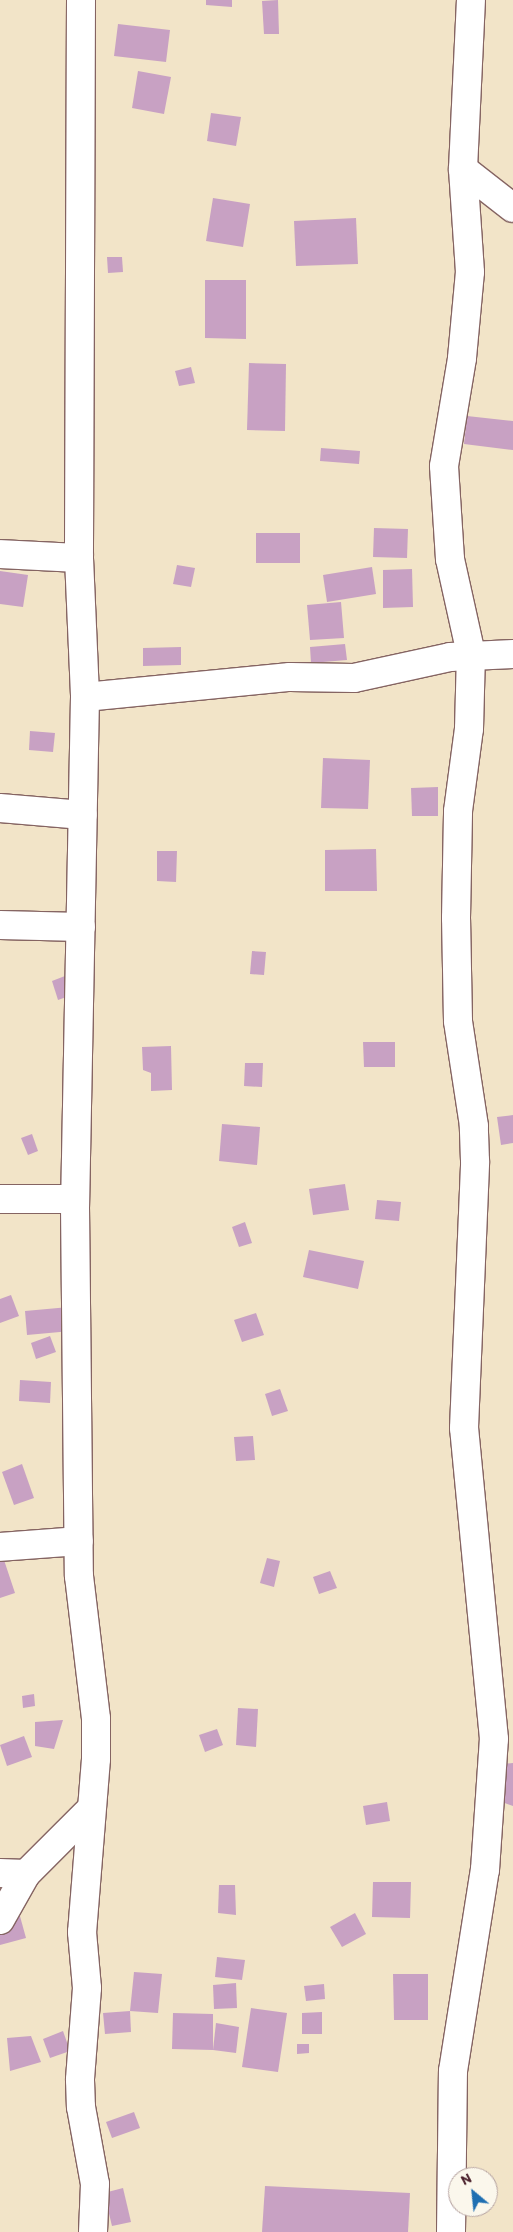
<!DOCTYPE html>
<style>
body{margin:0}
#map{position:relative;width:513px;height:2232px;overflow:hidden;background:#f2e4c8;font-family:Itim,sans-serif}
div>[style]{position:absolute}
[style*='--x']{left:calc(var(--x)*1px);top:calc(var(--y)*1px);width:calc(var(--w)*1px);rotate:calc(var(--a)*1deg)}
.building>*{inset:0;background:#c8a1c3}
.roads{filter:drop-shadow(1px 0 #856462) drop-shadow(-1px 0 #856462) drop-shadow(0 1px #856462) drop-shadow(0 -1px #856462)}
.street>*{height:28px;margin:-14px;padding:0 14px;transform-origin:14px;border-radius:14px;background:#fff}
span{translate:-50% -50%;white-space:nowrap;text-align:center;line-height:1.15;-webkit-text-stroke:4.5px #fbf7ec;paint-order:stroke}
.north{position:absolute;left:448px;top:2167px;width:50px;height:50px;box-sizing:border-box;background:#fbf7ec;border:1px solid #b4a19f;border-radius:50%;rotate:332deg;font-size:14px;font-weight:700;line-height:20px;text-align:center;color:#4a1f2b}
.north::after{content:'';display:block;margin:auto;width:18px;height:22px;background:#1f6fb2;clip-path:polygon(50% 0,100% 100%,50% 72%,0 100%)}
</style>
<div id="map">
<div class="building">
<div style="clip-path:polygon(206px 0,232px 0,232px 7px,206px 5px)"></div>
<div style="clip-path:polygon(278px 0,279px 34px,264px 34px,262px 1px)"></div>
<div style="clip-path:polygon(118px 24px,170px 30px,166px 62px,114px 56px)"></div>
<div style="clip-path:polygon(138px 71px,171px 77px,164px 114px,132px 108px)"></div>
<div style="clip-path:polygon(211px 113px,241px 117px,236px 146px,207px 141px)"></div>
<div style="clip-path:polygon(213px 198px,250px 204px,243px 247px,206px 241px)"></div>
<div style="clip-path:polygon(356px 218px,358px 264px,296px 266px,294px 221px)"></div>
<div style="clip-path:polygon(107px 257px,122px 257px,123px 272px,108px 273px)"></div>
<div style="clip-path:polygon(205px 280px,246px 280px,246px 339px,205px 338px)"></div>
<div style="clip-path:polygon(249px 363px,286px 364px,285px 431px,247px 430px)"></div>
<div style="clip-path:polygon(191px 367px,195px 383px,179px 386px,175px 371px)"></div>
<div style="clip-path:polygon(467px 416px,513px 421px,513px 450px,464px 444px)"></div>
<div style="clip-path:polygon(321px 448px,360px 451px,359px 464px,320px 461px)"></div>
<div style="clip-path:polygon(374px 528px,408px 529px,407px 558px,373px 557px)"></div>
<div style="clip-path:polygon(256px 533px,300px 533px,300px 563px,256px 563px)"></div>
<div style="clip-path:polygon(177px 565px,195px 568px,191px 587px,173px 584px)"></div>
<div style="clip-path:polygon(372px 567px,376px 594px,327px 602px,323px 575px)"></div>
<div style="clip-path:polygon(412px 569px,413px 607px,383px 608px,383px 570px)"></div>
<div style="clip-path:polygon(0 571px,28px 575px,23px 607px,0 604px)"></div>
<div style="clip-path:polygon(341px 602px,344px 638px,310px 640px,307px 605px)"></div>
<div style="clip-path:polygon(345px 644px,347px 660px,311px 663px,310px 647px)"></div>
<div style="clip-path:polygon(181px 647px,181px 665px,143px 666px,143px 648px)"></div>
<div style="clip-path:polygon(30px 731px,55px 733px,53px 752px,29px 750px)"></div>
<div style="clip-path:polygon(323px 758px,370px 760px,368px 809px,321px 808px)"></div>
<div style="clip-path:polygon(438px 787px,438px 816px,412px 816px,411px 788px)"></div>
<div style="clip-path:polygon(376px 849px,377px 891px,325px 891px,325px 850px)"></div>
<div style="clip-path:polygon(157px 851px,177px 851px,176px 882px,157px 881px)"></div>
<div style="clip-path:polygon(252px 951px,266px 952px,264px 975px,250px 974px)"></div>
<div style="clip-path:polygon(65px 976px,72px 995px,58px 1000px,52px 981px)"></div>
<div style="clip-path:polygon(363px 1042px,395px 1042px,395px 1067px,364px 1067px)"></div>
<div style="clip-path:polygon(171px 1046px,172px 1090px,151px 1091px,151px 1073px,143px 1070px,142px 1047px)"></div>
<div style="clip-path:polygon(245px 1063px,263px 1063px,262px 1087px,244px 1086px)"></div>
<div style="clip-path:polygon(513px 1115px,513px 1143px,501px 1145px,497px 1117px)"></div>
<div style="clip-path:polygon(222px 1124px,260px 1127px,257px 1165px,219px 1161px)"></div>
<div style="clip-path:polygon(32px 1134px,38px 1151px,28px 1155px,21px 1138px)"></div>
<div style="clip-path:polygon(345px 1184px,349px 1210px,313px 1215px,309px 1189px)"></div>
<div style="clip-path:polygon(377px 1200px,401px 1202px,399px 1221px,375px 1219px)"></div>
<div style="clip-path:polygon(245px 1222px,252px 1243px,239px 1247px,232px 1227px)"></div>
<div style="clip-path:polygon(309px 1250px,364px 1261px,358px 1289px,303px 1277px)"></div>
<div style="clip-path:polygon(11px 1295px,19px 1316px,0 1323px,0 1299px)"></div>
<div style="clip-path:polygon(69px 1307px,71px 1331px,27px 1335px,25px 1311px)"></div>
<div style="clip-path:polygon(256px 1313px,264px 1335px,242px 1342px,234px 1320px)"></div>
<div style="clip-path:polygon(50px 1336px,56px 1352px,36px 1359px,31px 1343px)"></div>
<div style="clip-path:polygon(20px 1380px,51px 1382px,50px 1403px,19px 1401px)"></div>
<div style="clip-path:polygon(280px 1389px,288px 1411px,272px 1416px,265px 1394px)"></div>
<div style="clip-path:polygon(253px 1436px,255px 1460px,236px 1461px,234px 1437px)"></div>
<div style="clip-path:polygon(22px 1464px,34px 1498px,14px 1505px,2px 1472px)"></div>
<div style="clip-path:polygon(3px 1557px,15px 1593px,0 1598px,0 1558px)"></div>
<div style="clip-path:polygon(267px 1558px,280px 1561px,274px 1587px,260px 1583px)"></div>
<div style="clip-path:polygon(330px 1571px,337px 1588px,319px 1594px,313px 1577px)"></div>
<div style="clip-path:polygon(34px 1694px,35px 1706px,23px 1708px,22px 1696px)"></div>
<div style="clip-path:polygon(238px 1708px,258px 1709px,256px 1747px,236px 1745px)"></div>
<div style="clip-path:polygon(63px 1720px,54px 1749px,35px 1746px,35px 1722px)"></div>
<div style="clip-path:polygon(217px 1729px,223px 1745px,205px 1752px,199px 1735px)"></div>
<div style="clip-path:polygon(24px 1736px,32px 1757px,7px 1766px,0 1745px)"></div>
<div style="clip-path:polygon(513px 1763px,513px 1806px,502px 1802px,501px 1764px)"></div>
<div style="clip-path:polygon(387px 1802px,390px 1821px,366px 1825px,363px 1806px)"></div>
<div style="clip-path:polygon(373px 1882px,411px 1882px,410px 1918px,372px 1917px)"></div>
<div style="clip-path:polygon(219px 1885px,235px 1885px,236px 1915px,218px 1913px)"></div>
<div style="clip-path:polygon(18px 1909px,26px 1938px,0 1945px,0 1914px)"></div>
<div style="clip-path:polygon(355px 1913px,366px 1934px,342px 1947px,330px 1927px)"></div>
<div style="clip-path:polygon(217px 1957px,245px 1960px,242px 1980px,215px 1977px)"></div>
<div style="clip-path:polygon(134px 1972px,162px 1974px,158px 2013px,130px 2011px)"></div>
<div style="clip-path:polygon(393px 1974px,428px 1974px,428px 2020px,394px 2020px)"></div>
<div style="clip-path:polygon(236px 1983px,237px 2008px,214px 2009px,213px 1985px)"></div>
<div style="clip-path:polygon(324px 1984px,325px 1999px,306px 2001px,304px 1986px)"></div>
<div style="clip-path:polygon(251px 2008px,287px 2013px,278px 2072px,242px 2067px)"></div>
<div style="clip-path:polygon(130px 2011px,131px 2032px,105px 2034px,103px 2013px)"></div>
<div style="clip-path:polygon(322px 2012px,322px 2034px,302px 2034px,302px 2013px)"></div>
<div style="clip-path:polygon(173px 2013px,213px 2014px,213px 2050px,172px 2049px)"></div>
<div style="clip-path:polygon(216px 2023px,239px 2027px,236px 2053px,213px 2050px)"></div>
<div style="clip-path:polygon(63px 2031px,70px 2051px,50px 2058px,43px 2039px)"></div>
<div style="clip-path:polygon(31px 2036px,41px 2062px,10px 2071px,7px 2038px)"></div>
<div style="clip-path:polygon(297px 2044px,309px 2044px,309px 2053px,297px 2054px)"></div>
<div style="clip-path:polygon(134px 2112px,140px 2128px,112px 2138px,106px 2122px)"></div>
<div style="clip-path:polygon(265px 2186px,410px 2193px,408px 2232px,262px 2232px)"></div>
<div style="clip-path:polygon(123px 2188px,131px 2222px,112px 2226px,104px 2193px)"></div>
</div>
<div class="roads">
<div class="street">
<div style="--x:81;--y:0;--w:558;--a:90.21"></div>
<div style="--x:79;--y:558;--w:139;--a:87.5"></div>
<div style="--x:85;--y:697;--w:510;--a:91.12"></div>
<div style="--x:75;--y:1207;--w:369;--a:89.4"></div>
<div style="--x:79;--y:1576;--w:144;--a:83.2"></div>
<div style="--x:96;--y:1719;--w:40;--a:90"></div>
<div style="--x:96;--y:1759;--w:174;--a:94.6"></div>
<div style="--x:82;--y:1932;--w:56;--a:84.9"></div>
<div style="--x:87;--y:1988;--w:92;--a:94.4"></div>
<div style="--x:80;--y:2080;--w:27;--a:88"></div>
<div style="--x:81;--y:2107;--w:78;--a:79.7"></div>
<div style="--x:95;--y:2184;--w:48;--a:92.4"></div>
<div style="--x:463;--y:169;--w:63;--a:38"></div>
<div style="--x:0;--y:554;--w:79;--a:2.9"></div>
<div style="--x:85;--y:697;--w:206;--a:-5.6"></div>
<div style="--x:290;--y:677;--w:64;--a:0.9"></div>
<div style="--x:354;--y:678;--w:98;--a:-12.3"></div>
<div style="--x:450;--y:657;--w:63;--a:-2.7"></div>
<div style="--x:0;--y:808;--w:83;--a:4.8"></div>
<div style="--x:0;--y:925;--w:81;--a:1.4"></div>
<div style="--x:0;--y:1199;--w:75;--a:0"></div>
<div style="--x:0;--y:1547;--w:79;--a:-4.3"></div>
<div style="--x:0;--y:1873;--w:26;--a:2"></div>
<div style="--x:0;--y:1920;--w:53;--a:-60.5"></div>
<div style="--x:26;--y:1874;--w:91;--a:-45"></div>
<div style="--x:451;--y:2232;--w:161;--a:-89.3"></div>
<div style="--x:453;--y:2071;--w:204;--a:-81"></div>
<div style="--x:485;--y:1870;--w:131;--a:-86.1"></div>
<div style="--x:494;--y:1739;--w:312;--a:-95.5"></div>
<div style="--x:464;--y:1428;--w:267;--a:-87.6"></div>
<div style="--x:475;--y:1161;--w:35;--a:-92"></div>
<div style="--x:474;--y:1126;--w:106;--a:-98.7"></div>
<div style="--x:458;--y:1021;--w:103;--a:-91.1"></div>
<div style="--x:456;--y:918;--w:107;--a:-88.9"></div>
<div style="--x:458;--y:811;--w:83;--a:-82.4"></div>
<div style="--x:469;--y:729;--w:75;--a:-88.5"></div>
<div style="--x:471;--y:654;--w:97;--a:-102.5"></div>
<div style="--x:450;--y:559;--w:93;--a:-93.7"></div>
<div style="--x:444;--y:466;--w:109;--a:-80.5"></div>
<div style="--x:462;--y:358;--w:86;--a:-84.7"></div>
<div style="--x:470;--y:272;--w:103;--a:-93.9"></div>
<div style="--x:463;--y:169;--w:169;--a:-87.3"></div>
</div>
</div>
<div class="north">N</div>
</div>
